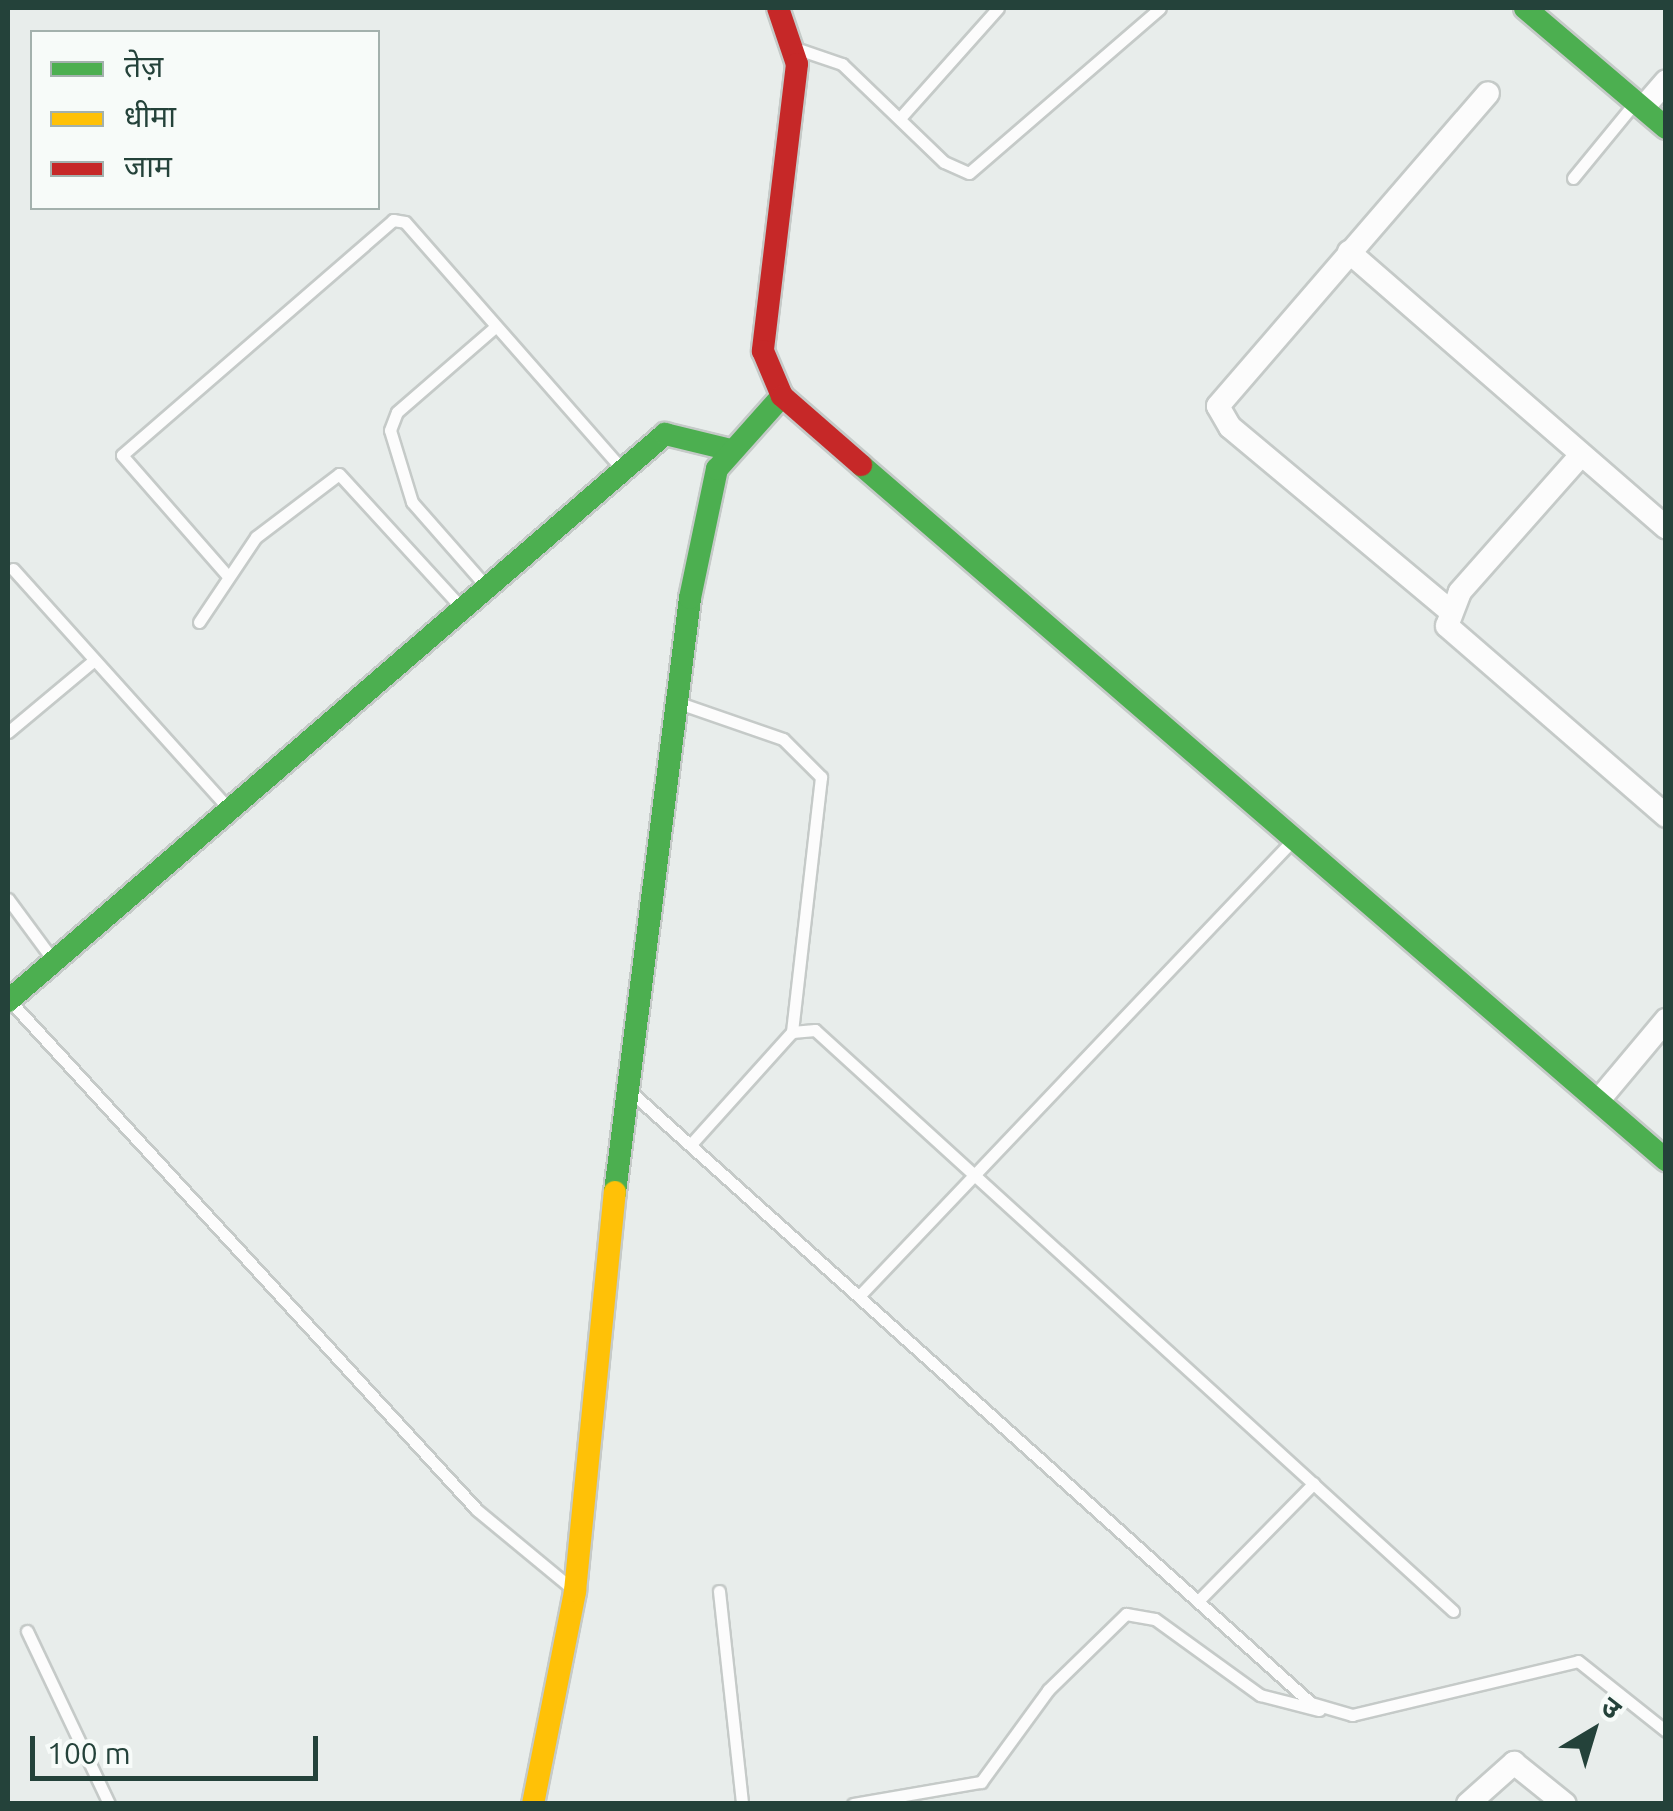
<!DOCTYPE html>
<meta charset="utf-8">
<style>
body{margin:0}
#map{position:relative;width:1673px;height:1811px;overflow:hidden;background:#e8edeb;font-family:Ubuntu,"Noto Sans Devanagari",sans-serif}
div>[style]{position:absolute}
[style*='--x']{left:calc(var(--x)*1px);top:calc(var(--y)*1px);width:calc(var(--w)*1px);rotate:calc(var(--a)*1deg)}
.roads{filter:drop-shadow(2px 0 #c5cac8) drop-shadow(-2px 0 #c5cac8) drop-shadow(0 2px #c5cac8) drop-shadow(0 -2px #c5cac8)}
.lane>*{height:11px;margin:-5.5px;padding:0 5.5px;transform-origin:5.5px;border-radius:5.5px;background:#fcfcfc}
.street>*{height:22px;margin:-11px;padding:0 11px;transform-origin:11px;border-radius:11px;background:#fcfcfc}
.fast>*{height:22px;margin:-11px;padding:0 11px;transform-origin:11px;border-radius:11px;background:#4caf50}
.slow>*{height:22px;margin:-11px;padding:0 11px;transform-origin:11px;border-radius:11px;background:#ffc107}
.jam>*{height:22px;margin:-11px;padding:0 11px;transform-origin:11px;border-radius:11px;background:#c62828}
span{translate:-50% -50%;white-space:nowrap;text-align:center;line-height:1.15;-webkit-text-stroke:10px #f7fbf9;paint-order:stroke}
.frame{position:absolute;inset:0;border:10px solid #24423a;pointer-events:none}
.legend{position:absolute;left:30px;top:30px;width:350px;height:180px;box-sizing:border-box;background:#f7fbf9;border:2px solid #a3b1ad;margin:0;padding:12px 18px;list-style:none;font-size:30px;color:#24423a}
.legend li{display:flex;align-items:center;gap:20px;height:50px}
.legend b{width:50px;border:2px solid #a3b1ad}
.north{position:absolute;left:1543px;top:1681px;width:100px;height:100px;-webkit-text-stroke:8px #f7fbf9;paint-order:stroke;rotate:38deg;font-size:28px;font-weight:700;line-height:40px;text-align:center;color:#24423a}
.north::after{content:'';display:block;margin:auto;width:35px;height:45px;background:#24423a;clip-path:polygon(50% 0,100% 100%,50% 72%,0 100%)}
.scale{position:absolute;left:30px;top:1736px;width:288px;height:45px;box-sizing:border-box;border:5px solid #24423a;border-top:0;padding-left:12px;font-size:30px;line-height:35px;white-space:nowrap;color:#24423a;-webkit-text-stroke:8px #f7fbf9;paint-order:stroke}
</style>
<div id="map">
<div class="roads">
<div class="lane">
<div style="--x:795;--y:48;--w:50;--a:18.8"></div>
<div style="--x:842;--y:64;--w:141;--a:43.9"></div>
<div style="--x:944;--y:162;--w:27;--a:24"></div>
<div style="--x:969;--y:173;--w:252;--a:-40.8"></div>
<div style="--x:900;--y:118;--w:147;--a:-48.3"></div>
<div style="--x:1573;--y:178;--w:94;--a:-50.6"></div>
<div style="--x:13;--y:569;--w:320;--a:48"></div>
<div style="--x:226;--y:574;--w:158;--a:-131.2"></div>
<div style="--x:122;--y:455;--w:359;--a:-40.9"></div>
<div style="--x:393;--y:220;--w:12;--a:9"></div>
<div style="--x:405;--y:222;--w:327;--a:48.7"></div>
<div style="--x:484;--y:584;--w:109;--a:-131.3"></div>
<div style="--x:412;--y:502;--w:75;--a:-107"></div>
<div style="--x:390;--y:430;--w:19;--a:-69"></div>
<div style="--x:397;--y:412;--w:128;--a:-40.9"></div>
<div style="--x:199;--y:622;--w:102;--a:-56.2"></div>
<div style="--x:256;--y:537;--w:104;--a:-37.2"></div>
<div style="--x:339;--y:474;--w:178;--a:47.5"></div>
<div style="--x:679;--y:703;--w:110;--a:19.1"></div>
<div style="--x:783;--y:739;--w:54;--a:45"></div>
<div style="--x:821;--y:777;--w:257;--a:96.5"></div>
<div style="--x:8;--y:732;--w:112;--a:-39.9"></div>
<div style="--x:8;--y:899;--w:76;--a:53.6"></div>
<div style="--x:10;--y:1001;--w:691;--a:47.46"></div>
<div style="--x:477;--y:1510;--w:121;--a:39.6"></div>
<div style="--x:632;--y:1093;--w:913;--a:41.94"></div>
<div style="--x:1311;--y:1703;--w:43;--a:16.3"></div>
<div style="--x:1352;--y:1715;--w:232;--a:-13.4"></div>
<div style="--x:1578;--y:1661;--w:112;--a:38.5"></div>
<div style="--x:692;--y:1143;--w:149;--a:-48"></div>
<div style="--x:792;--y:1032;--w:23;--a:-5"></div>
<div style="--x:815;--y:1030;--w:863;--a:42.32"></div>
<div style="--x:862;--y:1293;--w:624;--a:-46.43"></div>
<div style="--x:719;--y:1591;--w:214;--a:83.8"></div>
<div style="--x:1198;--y:1601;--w:165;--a:-45.5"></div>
<div style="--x:27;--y:1631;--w:191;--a:64.6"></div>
<div style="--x:853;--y:1804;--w:130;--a:-9.8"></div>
<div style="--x:981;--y:1782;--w:114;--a:-53.9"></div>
<div style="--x:1048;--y:1690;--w:109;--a:-44.3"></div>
<div style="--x:1126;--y:1614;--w:29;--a:10"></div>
<div style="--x:1155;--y:1619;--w:130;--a:35.9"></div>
<div style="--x:1260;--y:1695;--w:61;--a:14.3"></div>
</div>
<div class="street">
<div style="--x:1643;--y:108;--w:35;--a:-49"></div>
<div style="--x:1349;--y:252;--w:420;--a:41"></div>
<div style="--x:1581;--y:455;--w:183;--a:131.5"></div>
<div style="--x:1460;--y:592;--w:36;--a:111"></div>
<div style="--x:1447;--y:626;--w:290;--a:40.9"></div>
<div style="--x:1449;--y:610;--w:285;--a:-140.1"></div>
<div style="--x:1230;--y:427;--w:24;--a:-120"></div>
<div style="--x:1218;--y:406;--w:413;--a:-49.2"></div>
<div style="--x:1598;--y:1101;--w:106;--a:-50"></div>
<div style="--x:1468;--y:1804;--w:62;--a:-41.7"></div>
<div style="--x:1514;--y:1763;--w:65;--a:38.8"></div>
</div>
<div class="fast">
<div style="--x:1525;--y:8;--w:185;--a:40.4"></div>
<div style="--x:861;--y:465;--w:1064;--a:40.81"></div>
<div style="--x:8;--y:1001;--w:868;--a:-40.79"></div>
<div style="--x:665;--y:434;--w:68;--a:13.6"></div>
<div style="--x:615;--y:1192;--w:599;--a:-82.8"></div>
<div style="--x:690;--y:598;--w:132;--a:-78.2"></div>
<div style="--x:717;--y:469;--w:98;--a:-48.3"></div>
</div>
<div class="slow">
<div style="--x:533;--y:1804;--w:217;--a:-78.8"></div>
<div style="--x:575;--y:1591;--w:401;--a:-84.3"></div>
</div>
<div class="jam">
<div style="--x:778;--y:8;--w:59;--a:71.3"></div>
<div style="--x:797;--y:64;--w:289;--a:96.8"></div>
<div style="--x:763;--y:351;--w:49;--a:67.1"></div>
<div style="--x:782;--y:396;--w:105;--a:41.1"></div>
</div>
</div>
<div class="frame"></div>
<ul class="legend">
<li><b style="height:12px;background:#4caf50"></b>तेज़</li>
<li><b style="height:12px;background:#ffc107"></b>धीमा</li>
<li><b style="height:12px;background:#c62828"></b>जाम</li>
</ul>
<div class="north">उ</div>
<div class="scale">100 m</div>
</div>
